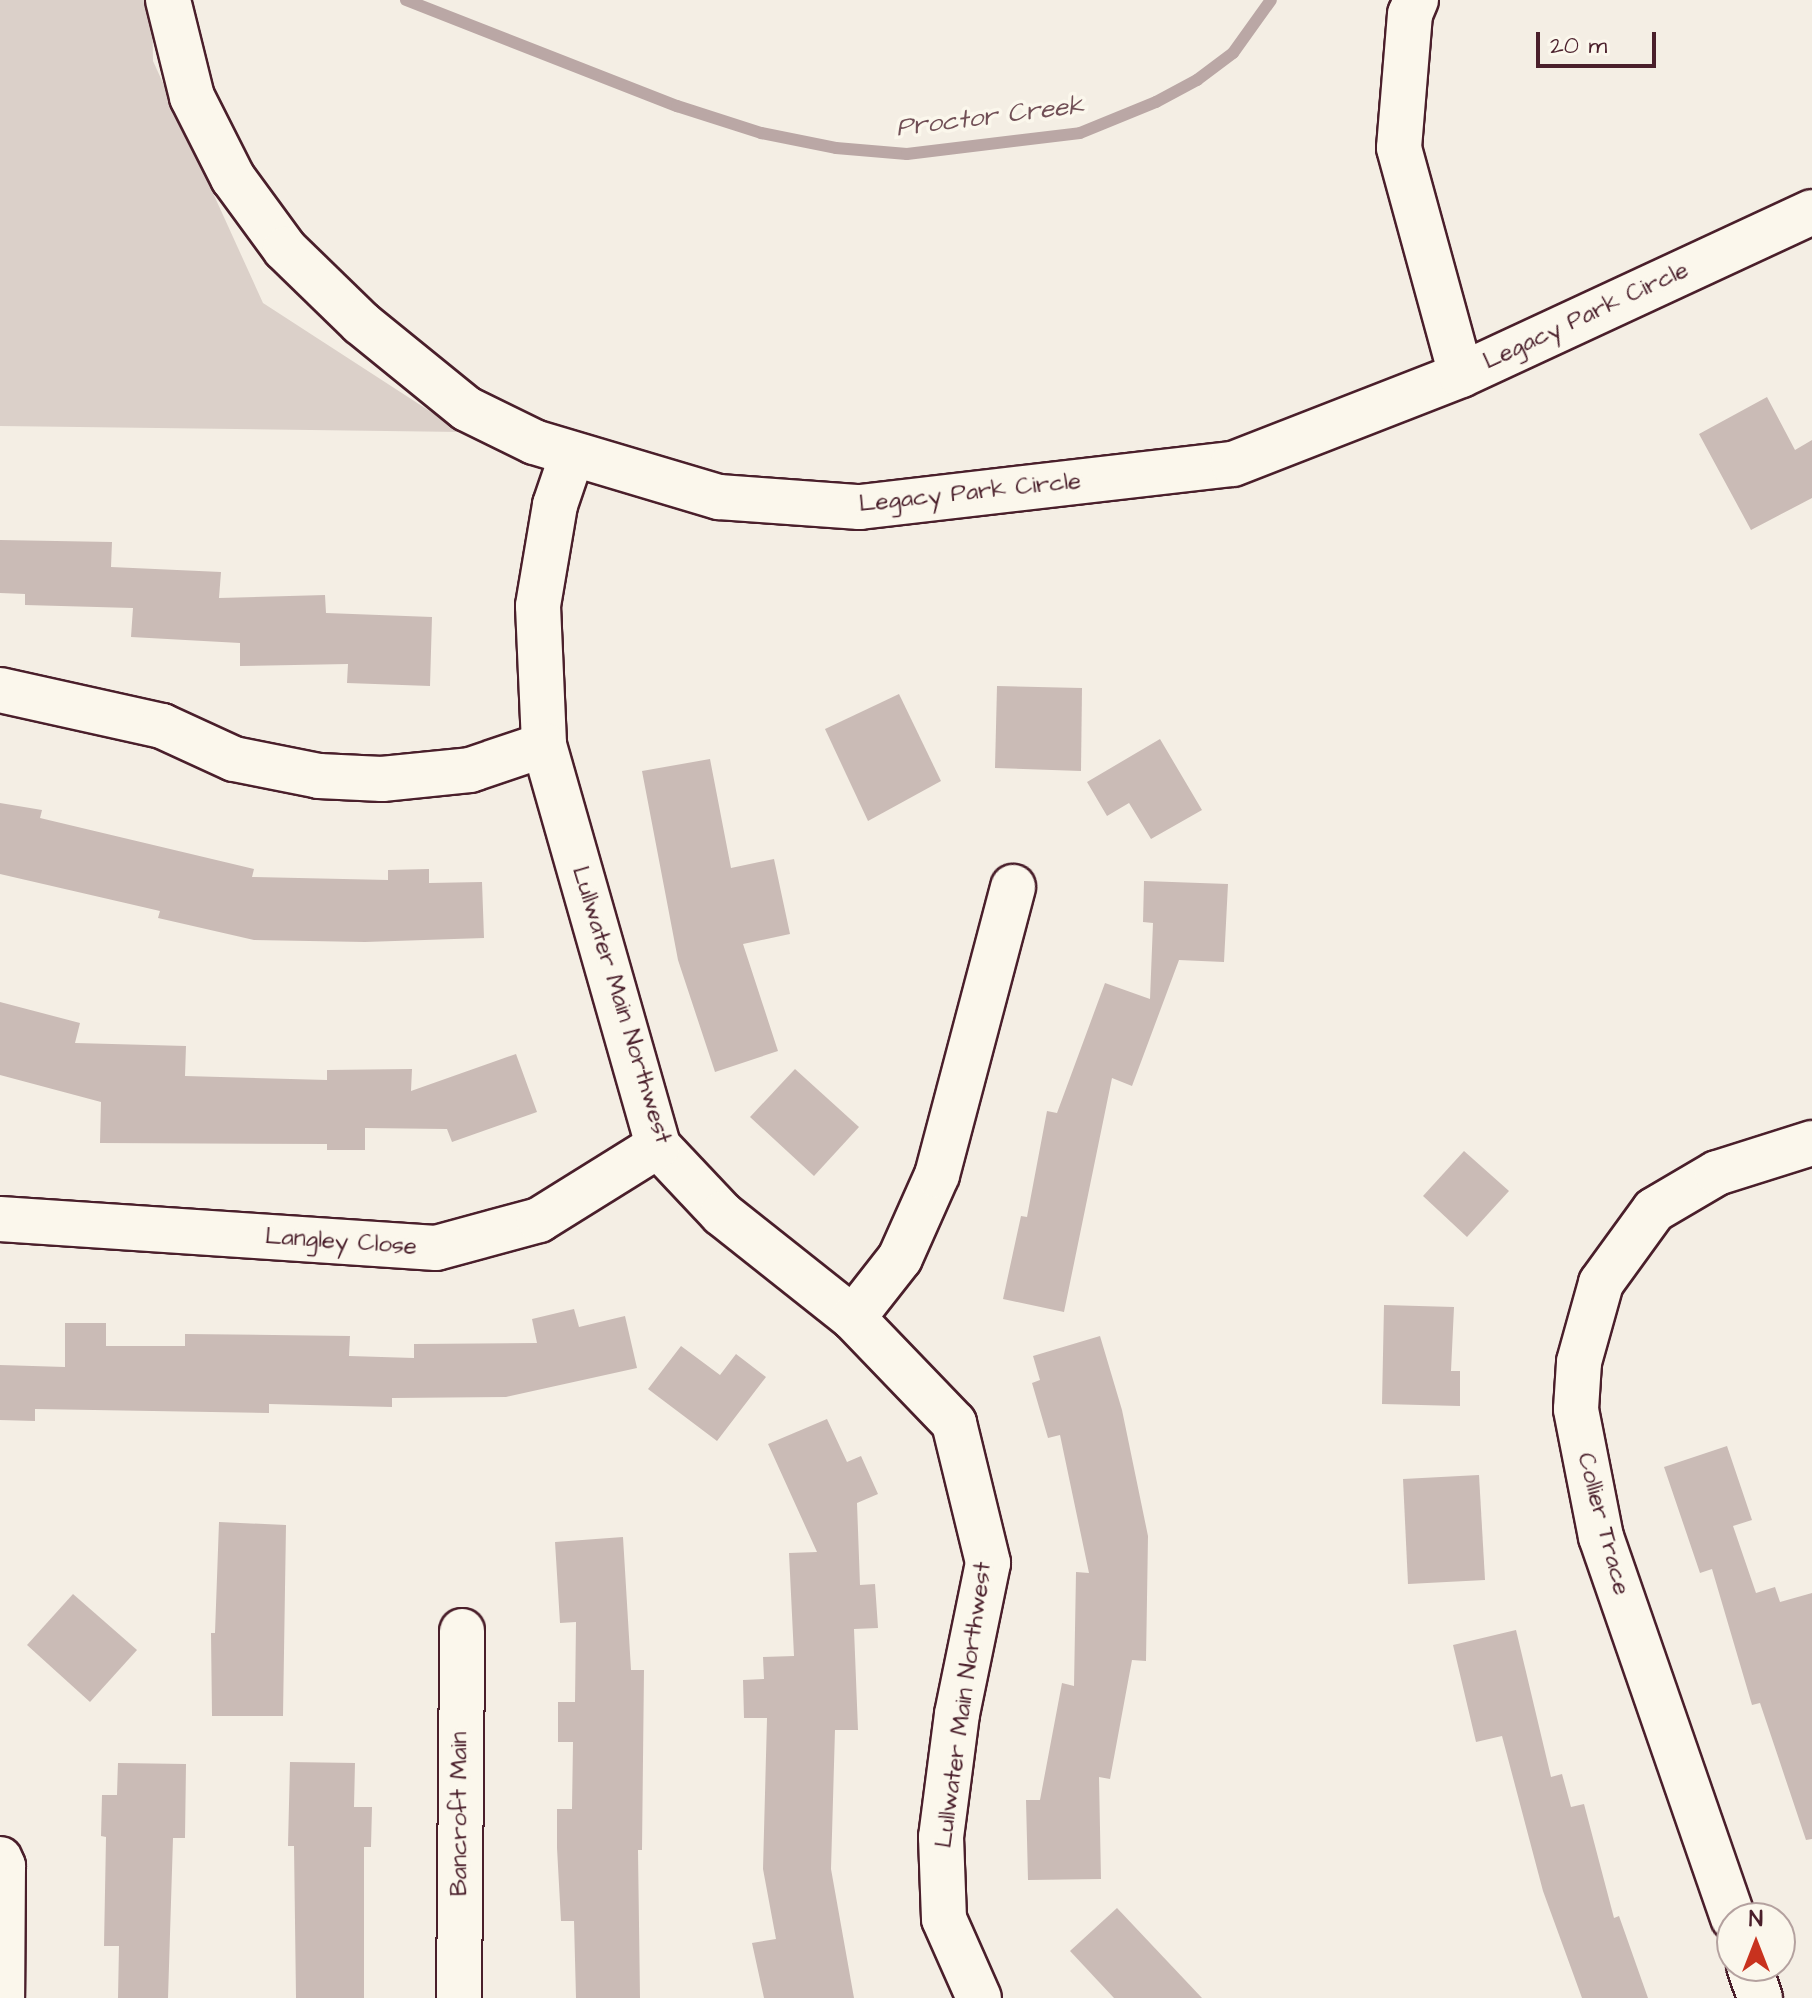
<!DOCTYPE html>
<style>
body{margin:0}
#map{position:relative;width:1812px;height:1998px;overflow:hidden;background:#f4eee4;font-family:"Architects Daughter",sans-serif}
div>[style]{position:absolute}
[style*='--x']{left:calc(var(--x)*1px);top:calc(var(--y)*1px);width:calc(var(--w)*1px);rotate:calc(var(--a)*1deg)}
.green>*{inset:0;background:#dbd0c9}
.stream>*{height:12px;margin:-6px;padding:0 6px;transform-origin:6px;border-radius:6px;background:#baa7a5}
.building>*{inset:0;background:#cabbb6}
.roads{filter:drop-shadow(2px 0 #4a1f2b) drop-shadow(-2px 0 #4a1f2b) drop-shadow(0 2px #4a1f2b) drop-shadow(0 -2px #4a1f2b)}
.minor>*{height:44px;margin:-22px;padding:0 22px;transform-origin:22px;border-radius:22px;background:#fbf7ec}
span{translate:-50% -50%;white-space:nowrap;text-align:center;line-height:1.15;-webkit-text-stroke:7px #fbf7ec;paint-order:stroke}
.street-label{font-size:24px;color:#4a1f2b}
.water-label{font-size:26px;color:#714f56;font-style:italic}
.north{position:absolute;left:1716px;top:1902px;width:80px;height:80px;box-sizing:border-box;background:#fbf7ec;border:2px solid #b4a19f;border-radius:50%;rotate:0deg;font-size:22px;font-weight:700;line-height:32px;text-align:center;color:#4a1f2b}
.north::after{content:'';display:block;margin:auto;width:28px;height:36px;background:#c8321e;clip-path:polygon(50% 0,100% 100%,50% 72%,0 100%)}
.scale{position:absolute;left:1536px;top:32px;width:120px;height:36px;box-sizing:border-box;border:4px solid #4a1f2b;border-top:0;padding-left:10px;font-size:24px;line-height:28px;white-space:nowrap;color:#4a1f2b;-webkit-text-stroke:6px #fbf7ec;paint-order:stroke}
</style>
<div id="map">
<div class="green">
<div style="clip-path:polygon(0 0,152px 0,153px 61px,263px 303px,462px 432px,0 426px)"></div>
</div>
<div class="stream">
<div style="--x:406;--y:0;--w:291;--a:21.4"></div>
<div style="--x:677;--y:106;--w:88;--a:17.8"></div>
<div style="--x:761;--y:133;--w:76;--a:11.3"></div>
<div style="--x:836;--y:148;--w:71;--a:4.8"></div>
<div style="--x:907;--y:154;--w:174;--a:-6.9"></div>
<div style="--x:1080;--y:133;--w:82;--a:-22.2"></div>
<div style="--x:1156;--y:102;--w:47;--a:-28.2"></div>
<div style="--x:1197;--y:80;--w:45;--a:-36.9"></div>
<div style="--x:1233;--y:53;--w:65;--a:-54.4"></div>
</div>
<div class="building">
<div style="clip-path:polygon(1767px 397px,1795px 450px,1812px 440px,1812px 498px,1751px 530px,1699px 434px)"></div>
<div style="clip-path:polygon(0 540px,112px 542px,111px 567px,221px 572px,219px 598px,325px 595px,326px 613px,432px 617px,430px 686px,347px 683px,348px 664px,240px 666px,240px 643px,131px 637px,133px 608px,25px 605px,25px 594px,0 593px)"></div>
<div style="clip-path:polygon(997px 686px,1082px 688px,1081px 771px,995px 768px)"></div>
<div style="clip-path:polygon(899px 694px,941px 781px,868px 821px,825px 729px)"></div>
<div style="clip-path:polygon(1160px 739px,1202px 810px,1151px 839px,1129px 803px,1107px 816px,1087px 782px)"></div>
<div style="clip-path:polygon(710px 759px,731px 868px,774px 859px,790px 934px,743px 944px,778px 1051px,715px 1072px,678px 960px,642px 771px)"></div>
<div style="clip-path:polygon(0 803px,42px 810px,40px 818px,254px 869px,252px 877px,388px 880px,388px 870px,429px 869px,429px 883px,482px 882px,484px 938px,365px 942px,254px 940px,158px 918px,160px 911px,0 874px)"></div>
<div style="clip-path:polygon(1144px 881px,1228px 884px,1224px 962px,1179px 960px,1132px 1086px,1112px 1078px,1064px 1312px,1003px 1299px,1021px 1216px,1027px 1217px,1047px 1111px,1057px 1113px,1105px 983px,1150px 999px,1153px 923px,1143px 922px)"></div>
<div style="clip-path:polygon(0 1002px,80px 1023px,75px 1043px,186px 1046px,185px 1076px,327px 1080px,327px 1070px,412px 1069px,411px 1091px,516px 1054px,537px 1112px,452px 1142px,447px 1129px,365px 1128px,365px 1150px,327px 1150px,327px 1144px,100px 1143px,101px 1102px,0 1075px)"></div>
<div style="clip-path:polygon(795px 1069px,859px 1127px,814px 1176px,750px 1117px)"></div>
<div style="clip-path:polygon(1464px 1151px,1509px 1191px,1467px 1237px,1423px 1196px)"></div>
<div style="clip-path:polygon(1384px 1305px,1454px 1307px,1451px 1371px,1460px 1371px,1460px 1406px,1382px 1404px)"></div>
<div style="clip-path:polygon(574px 1309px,579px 1327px,625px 1316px,637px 1368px,506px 1397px,392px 1398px,392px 1407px,269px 1404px,269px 1413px,35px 1409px,35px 1421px,0 1420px,0 1365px,65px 1367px,65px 1323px,106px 1323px,106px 1346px,185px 1346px,185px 1334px,350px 1336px,349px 1356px,414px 1358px,414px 1344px,537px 1343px,532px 1319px)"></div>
<div style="clip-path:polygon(1100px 1336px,1122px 1410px,1148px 1536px,1146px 1661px,1132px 1660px,1110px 1779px,1099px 1777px,1101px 1879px,1028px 1880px,1026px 1800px,1040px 1800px,1062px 1683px,1074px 1686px,1076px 1572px,1089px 1573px,1060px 1435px,1048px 1438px,1032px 1383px,1040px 1380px,1033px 1356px)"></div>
<div style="clip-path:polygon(681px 1346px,720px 1375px,736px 1354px,766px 1377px,717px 1441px,648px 1389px)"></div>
<div style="clip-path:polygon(827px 1419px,847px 1462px,861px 1456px,878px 1494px,857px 1503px,860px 1585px,875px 1584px,878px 1628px,854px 1629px,858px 1730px,835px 1730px,831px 1869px,854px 1998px,764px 1998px,752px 1943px,776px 1939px,763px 1869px,767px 1718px,744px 1718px,743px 1680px,764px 1679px,763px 1657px,794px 1656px,789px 1553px,817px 1552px,768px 1444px)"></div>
<div style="clip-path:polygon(1727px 1446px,1752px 1520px,1733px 1526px,1756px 1593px,1775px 1587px,1780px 1602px,1812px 1593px,1812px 1839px,1806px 1840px,1760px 1703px,1752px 1705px,1712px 1569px,1700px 1573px,1664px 1467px)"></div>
<div style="clip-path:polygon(1479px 1475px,1485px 1580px,1408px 1584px,1403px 1479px)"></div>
<div style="clip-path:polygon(219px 1522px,286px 1525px,283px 1716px,212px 1716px,211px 1633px,215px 1633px)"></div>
<div style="clip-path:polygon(623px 1537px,631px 1670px,644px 1670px,642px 1850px,638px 1850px,640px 1998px,576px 1998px,574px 1921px,561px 1921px,557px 1848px,557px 1809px,572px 1809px,573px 1742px,558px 1742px,558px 1702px,575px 1702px,576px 1622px,560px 1623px,555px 1542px)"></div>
<div style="clip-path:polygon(73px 1594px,137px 1650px,90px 1702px,27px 1645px)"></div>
<div style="clip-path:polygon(1516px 1630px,1551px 1777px,1562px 1774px,1571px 1807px,1584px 1804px,1614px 1918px,1619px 1916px,1648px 1998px,1582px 1998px,1543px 1891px,1502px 1736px,1476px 1742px,1453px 1645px)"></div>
<div style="clip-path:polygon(290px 1762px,355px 1763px,354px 1807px,372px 1807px,371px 1847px,364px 1847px,364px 1998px,296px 1998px,294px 1846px,288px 1846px)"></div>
<div style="clip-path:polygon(118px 1763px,186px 1764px,185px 1838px,173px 1838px,168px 1998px,118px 1998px,119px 1946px,104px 1946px,106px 1837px,101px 1836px,102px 1795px,117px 1795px)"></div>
<div style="clip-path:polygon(1117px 1908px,1202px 1998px,1114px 1998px,1070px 1951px)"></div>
</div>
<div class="roads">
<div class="minor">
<div style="--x:168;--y:0;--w:100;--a:76.1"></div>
<div style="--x:192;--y:97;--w:91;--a:63.2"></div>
<div style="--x:233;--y:178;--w:88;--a:53.8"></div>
<div style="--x:285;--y:249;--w:106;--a:44.2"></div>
<div style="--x:361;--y:323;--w:136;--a:39.1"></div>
<div style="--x:467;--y:409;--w:75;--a:26.2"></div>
<div style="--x:534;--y:442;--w:193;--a:16.6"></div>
<div style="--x:719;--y:497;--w:141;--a:4.1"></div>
<div style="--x:860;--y:507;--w:375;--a:-6.6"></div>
<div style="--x:1233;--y:464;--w:245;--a:-21.3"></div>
<div style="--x:1461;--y:375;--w:387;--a:-24.9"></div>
<div style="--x:1416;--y:0;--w:15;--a:113"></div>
<div style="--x:1410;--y:14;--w:134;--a:94.7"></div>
<div style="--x:1399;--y:148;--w:235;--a:74.7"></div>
<div style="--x:572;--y:455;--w:53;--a:108.8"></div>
<div style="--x:555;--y:505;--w:102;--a:99.6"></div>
<div style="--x:538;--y:606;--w:139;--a:87.5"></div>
<div style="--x:544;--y:745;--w:417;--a:74.1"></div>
<div style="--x:658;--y:1146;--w:93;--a:46.7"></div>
<div style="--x:722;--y:1214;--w:167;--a:38.4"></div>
<div style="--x:853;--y:1318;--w:146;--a:46.1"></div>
<div style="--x:954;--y:1423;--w:144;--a:76.3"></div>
<div style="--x:988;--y:1563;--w:154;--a:101.6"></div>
<div style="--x:957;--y:1714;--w:124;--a:97.4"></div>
<div style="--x:941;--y:1837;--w:82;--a:87.9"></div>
<div style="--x:944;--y:1919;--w:86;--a:66.1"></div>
<div style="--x:0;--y:690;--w:166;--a:12.5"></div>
<div style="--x:162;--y:726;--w:79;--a:24.6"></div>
<div style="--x:234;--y:759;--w:87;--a:11.3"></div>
<div style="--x:319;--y:776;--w:63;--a:2.7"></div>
<div style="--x:382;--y:779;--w:88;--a:-5.8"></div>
<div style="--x:470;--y:770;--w:78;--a:-18.7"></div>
<div style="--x:0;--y:1219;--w:437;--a:3.8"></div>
<div style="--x:436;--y:1248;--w:107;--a:-15.2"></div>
<div style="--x:539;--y:1220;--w:140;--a:-31.9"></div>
<div style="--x:853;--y:1318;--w:76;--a:-51.9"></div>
<div style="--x:900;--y:1258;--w:91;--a:-66"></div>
<div style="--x:937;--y:1175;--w:298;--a:-75.2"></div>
<div style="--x:0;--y:1859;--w:8;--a:67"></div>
<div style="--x:3;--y:1866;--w:132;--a:90.4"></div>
<div style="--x:1733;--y:1918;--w:403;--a:-109.1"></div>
<div style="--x:1601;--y:1537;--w:130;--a:-101.1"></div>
<div style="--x:1576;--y:1409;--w:47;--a:-86.3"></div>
<div style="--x:1579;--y:1362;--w:82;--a:-74.4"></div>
<div style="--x:1601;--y:1283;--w:90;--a:-54"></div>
<div style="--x:1654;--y:1210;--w:73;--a:-30.4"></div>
<div style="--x:1717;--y:1173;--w:100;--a:-17.5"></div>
<div style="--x:1749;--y:1966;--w:34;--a:71"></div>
<div style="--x:459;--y:1998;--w:367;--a:-89.5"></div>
</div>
</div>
<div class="street-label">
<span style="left:1586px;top:316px;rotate:-25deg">Legacy Park Circle</span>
<span style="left:970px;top:493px;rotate:-6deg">Legacy Park Circle</span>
<span style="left:621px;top:1005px;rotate:73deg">Lullwater Main Northwest</span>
<span style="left:341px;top:1242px;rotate:4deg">Langley Close</span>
<span style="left:1603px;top:1524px;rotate:75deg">Collier Trace</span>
<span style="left:964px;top:1705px;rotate:-82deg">Lullwater Main Northwest</span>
<span style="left:460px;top:1814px;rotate:-90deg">Bancroft Main</span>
</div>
<div class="water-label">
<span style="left:990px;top:117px;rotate:-7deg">Proctor Creek</span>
</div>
<div class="north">N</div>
<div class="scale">20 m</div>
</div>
